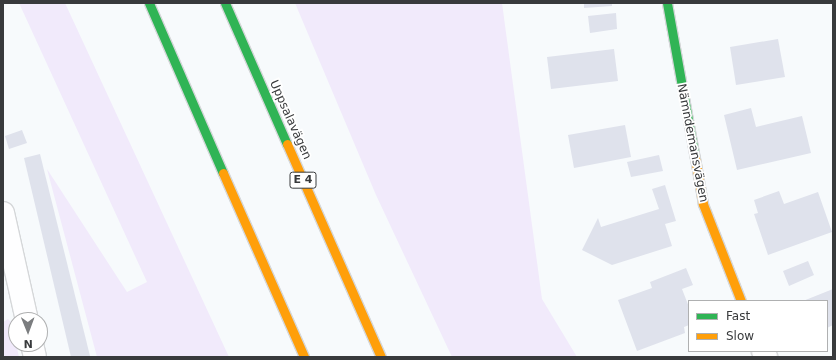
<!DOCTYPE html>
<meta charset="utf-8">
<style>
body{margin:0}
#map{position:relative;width:836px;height:360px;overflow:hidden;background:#f7fafc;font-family:"DejaVu Sans",sans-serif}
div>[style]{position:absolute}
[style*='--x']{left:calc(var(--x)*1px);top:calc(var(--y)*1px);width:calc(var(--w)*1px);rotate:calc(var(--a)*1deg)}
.green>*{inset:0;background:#f1eafb}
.building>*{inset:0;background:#dfe2ec}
.roads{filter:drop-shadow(1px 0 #d5d7d9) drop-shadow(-1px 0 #d5d7d9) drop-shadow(0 1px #d5d7d9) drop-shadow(0 -1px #d5d7d9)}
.street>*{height:22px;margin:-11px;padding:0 11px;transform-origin:11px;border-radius:11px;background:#fefeff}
.fast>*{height:9px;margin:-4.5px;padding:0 4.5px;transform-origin:4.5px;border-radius:4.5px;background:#30b455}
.slow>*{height:9px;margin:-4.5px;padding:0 4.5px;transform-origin:4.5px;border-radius:4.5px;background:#ff9f0a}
span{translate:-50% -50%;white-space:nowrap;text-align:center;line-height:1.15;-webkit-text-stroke:3.5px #fff;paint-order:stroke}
.shield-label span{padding:1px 3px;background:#fff;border:1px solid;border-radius:3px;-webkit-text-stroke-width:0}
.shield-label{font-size:11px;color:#383a3c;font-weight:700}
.street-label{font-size:12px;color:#383a3c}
.frame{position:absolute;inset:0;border:4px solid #383a3c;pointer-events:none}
.legend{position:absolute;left:688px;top:300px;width:140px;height:52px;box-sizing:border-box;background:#fff;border:1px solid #afb0b1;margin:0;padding:5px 7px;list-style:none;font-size:12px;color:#383a3c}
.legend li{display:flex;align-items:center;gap:8px;height:20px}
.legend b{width:20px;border:1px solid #afb0b1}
.north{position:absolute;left:8px;top:312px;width:40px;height:40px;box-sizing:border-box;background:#fff;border:1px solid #afb0b1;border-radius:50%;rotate:179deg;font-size:11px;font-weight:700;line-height:16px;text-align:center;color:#383a3c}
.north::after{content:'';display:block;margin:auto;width:14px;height:18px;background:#7b7d7f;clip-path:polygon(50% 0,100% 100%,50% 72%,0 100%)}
</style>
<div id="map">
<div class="green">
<div style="clip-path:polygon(19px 3px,65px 3px,229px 357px,97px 357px,47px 169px,127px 292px,147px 282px)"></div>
<div style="clip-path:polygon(295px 3px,502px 3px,542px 299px,577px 357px,452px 357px,376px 195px)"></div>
<div style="clip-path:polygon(8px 319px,11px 322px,19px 357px,3px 357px,3px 322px)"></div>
</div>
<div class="building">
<div style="clip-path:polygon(584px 3px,612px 3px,612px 6px,584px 8px)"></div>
<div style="clip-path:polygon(616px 13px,617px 29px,590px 33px,588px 16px)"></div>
<div style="clip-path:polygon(778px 39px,785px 77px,736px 85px,730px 47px)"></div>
<div style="clip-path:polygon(614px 49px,618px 81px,551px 89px,547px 57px)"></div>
<div style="clip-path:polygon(751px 108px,756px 127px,802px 116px,811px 153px,737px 170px,724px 115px)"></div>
<div style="clip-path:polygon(625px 125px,631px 157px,574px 168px,568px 135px)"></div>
<div style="clip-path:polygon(22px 130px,27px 143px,9px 149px,5px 136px)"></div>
<div style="clip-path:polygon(40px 154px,90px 356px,71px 357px,24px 158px)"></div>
<div style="clip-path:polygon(659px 155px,663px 171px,631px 177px,627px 162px)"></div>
<div style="clip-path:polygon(665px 185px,676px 221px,665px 224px,672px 246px,612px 265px,582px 250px,598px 218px,601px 227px,659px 209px,652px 189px)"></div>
<div style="clip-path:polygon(779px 191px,784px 204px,818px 192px,832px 232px,768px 255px,754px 214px,758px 213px,754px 200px)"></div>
<div style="clip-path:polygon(808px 261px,814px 275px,789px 286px,783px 271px)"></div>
<div style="clip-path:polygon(686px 268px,693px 285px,682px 289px,689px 307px,689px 325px,684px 327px,685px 333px,637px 351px,618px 300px,652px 288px,650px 282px)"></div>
<div style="clip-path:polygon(833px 289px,833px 325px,827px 328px,827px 301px,803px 301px)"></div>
</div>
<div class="roads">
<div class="street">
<div style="--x:3;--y:213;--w:110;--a:77.4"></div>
<div style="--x:32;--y:344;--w:13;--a:77"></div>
<div style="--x:763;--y:351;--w:7;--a:63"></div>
</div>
<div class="fast">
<div style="--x:149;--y:3;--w:185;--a:66.5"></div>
<div style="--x:225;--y:3;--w:154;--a:66.3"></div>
<div style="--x:667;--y:3;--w:158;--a:79.8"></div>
</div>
<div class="slow">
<div style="--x:287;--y:144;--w:233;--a:66.2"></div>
<div style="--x:695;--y:158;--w:47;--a:80.1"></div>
<div style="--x:703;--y:204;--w:104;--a:68.6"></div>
<div style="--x:223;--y:173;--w:201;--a:66.2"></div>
</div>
</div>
<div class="shield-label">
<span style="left:303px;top:180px">E 4</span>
</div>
<div class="street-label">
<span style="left:290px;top:120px;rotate:66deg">Uppsalavägen</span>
<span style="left:692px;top:143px;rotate:79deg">Nämndemansvägen</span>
</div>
<div class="frame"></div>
<ul class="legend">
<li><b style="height:5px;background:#30b455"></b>Fast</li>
<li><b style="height:5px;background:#ff9f0a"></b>Slow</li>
</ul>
<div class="north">N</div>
</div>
